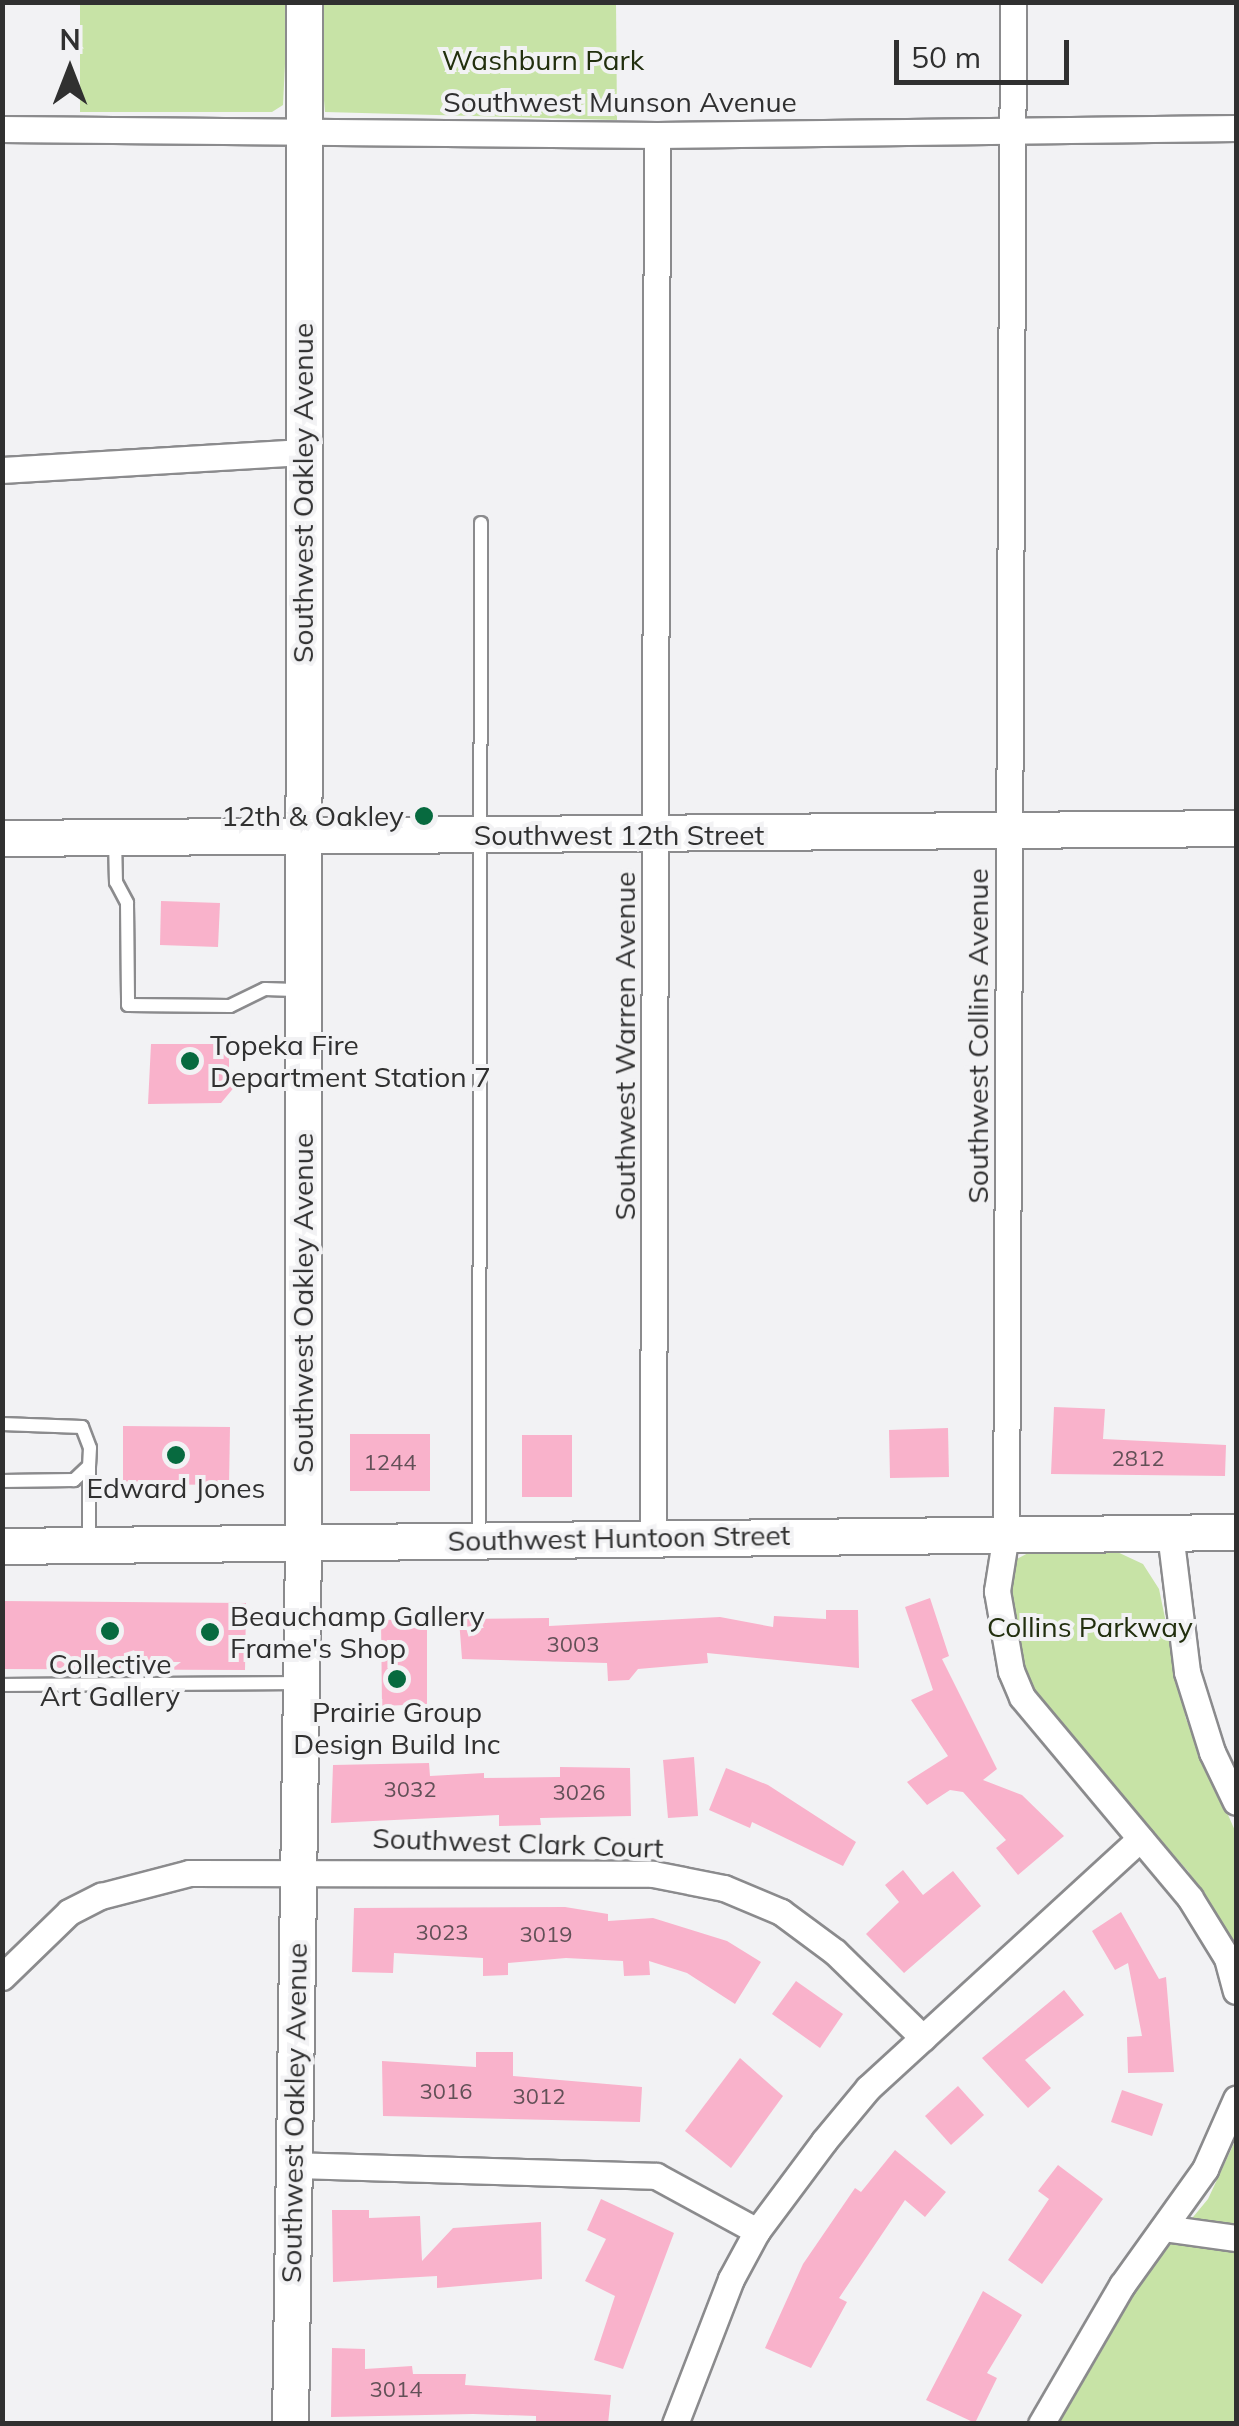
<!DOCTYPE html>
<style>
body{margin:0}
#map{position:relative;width:1239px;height:2426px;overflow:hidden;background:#f2f2f4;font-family:Mulish,sans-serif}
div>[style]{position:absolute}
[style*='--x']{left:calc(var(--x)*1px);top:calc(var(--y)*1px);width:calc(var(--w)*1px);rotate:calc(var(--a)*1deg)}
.green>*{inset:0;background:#c7e3a6}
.building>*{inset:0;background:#f9b2cb}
.roads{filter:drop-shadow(2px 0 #8b8b8d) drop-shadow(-2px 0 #8b8b8d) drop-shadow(0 2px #8b8b8d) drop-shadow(0 -2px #8b8b8d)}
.lane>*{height:12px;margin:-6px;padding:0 6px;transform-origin:6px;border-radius:6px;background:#fff}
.street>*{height:25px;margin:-12.5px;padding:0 12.5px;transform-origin:12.5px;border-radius:12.5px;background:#fff}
.secondary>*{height:35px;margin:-17.5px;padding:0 17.5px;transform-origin:17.5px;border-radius:17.5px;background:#fff}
.dots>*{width:28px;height:28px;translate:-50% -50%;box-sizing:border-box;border:5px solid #f2f2f4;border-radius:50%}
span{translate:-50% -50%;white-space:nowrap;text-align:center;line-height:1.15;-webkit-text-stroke:8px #f2f2f4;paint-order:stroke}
.number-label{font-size:22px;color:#625057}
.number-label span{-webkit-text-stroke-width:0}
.park-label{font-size:28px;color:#222f0e}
.street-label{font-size:28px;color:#303030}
.poi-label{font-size:28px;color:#303030}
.right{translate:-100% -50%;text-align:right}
.left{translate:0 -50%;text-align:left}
.frame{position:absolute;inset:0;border:5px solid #303030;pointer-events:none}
.north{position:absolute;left:20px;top:20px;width:100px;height:100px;-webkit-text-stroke:8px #f2f2f4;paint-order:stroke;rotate:0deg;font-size:28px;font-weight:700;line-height:40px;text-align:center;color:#303030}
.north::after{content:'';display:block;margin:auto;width:35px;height:45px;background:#303030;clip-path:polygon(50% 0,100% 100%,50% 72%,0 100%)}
.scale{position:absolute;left:894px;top:40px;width:175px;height:45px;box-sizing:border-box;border:5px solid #303030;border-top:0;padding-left:12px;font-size:30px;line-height:35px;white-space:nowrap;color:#303030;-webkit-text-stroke:8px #f2f2f4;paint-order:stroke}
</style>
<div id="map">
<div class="green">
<div style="clip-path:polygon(80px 3px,288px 3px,283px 105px,272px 112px,80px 112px)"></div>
<div style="clip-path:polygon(316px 3px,616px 3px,617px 120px,325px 112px)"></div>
<div style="clip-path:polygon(1113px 1550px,1143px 1564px,1159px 1589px,1186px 1719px,1236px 1833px,1236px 1951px,1188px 1871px,1088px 1761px,1027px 1681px,1010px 1589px,1015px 1560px,1030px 1552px)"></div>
<div style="clip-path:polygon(1236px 2139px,1236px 2423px,1056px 2424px,1126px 2298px,1208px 2199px)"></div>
</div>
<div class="building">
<div style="clip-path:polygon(161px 901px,220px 903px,218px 947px,160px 945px)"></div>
<div style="clip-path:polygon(151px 1044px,229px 1044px,229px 1080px,236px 1085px,221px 1103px,148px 1104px)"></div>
<div style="clip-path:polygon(1054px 1407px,1105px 1409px,1103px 1439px,1226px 1445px,1225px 1476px,1051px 1474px)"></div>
<div style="clip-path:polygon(123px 1426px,230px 1427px,229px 1485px,123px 1484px)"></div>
<div style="clip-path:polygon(948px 1428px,949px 1477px,890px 1478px,889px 1430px)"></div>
<div style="clip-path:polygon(350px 1434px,430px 1434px,430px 1491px,350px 1491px)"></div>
<div style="clip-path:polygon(522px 1435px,572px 1435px,572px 1497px,522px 1497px)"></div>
<div style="clip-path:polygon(930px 1598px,949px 1656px,942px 1659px,997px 1769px,983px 1780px,1022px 1795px,1064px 1836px,1018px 1875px,996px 1848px,1006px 1840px,963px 1792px,950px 1790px,927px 1805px,907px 1782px,948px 1756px,911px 1700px,933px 1690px,905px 1607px)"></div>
<div style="clip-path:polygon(2px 1601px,246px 1603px,245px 1670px,2px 1669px)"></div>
<div style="clip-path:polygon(826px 1610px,858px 1610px,859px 1668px,707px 1653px,708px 1663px,638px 1669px,629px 1680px,608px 1681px,607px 1663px,462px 1659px,459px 1619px,549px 1618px,549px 1626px,720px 1617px,773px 1627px,774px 1616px,826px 1619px)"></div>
<div style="clip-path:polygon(427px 1619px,427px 1704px,382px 1706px,381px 1620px)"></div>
<div style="clip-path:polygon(694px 1757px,698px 1816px,668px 1818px,663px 1760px)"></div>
<div style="clip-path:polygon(429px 1763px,430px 1776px,484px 1773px,484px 1778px,560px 1777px,560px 1767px,630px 1768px,631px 1816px,540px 1818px,541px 1825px,499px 1826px,499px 1815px,331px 1823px,333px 1765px)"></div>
<div style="clip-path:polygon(726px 1768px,768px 1785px,856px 1842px,843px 1866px,752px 1822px,750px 1828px,709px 1810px)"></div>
<div style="clip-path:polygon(903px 1870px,923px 1895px,953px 1871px,981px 1906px,904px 1973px,866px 1934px,899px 1902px,885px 1885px)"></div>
<div style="clip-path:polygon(565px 1907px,608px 1914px,608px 1921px,653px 1918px,727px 1941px,761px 1962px,735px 2004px,687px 1973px,649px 1961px,650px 1975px,624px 1976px,623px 1961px,566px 1958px,508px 1963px,508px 1975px,483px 1976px,483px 1958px,394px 1953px,393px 1973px,352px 1972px,354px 1908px)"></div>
<div style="clip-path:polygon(1121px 1912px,1159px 1979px,1166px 1977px,1174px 2072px,1128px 2073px,1127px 2037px,1142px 2036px,1128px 1963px,1115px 1970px,1092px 1931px)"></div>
<div style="clip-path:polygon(796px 1981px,843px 2014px,820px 2048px,772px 2014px)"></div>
<div style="clip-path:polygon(1064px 1990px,1084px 2015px,1025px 2060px,1051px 2088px,1028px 2108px,982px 2058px)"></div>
<div style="clip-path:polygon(476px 2052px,513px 2052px,513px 2076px,642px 2087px,640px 2122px,383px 2116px,382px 2061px,476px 2067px)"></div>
<div style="clip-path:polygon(740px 2058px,783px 2096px,731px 2168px,685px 2131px)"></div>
<div style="clip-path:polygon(958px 2086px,984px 2115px,951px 2145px,925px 2116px)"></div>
<div style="clip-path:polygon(1122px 2090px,1163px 2104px,1152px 2136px,1111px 2122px)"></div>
<div style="clip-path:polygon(895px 2150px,946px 2192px,925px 2217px,905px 2200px,839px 2298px,847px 2302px,811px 2368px,765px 2348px,803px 2264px,855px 2188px,861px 2192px)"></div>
<div style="clip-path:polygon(1058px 2165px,1103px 2199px,1042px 2284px,1008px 2260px,1049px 2199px,1038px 2191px)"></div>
<div style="clip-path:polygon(601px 2199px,674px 2233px,623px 2369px,594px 2360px,615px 2296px,585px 2281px,606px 2239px,587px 2230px)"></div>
<div style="clip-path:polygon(332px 2210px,369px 2210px,369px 2218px,420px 2216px,422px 2261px,453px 2228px,541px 2222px,542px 2279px,437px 2288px,437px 2276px,333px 2282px)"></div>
<div style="clip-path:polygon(983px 2291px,1022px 2315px,987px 2373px,997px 2378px,975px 2423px,926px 2400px)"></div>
<div style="clip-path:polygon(332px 2348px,365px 2349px,365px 2369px,412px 2366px,413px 2374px,466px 2374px,465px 2385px,611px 2395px,608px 2424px,536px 2424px,536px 2416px,473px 2414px,331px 2417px)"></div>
</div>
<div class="roads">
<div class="lane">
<div style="--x:115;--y:839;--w:43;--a:88.7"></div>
<div style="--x:116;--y:882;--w:24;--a:62"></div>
<div style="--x:127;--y:903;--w:102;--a:89.4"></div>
<div style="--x:128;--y:1005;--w:102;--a:0.6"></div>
<div style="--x:230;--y:1006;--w:39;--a:-26"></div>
<div style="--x:265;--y:989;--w:37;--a:2"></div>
<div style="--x:2;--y:1424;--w:80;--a:2.1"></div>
<div style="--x:82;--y:1427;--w:22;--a:69"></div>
<div style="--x:90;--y:1448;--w:18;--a:93"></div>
<div style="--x:89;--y:1466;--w:21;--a:137"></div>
<div style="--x:74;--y:1480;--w:72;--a:179.2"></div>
<div style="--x:89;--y:1467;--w:75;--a:90"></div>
<div style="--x:479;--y:1536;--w:1013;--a:-89.89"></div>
<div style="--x:2;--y:1685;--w:296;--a:-0.4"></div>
</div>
<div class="street">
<div style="--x:1013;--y:2;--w:1532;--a:90.26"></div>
<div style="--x:1006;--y:1534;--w:58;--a:99"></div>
<div style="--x:997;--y:1591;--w:81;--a:80.1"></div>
<div style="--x:1011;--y:1671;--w:28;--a:67"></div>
<div style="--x:1022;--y:1697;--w:262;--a:50.1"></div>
<div style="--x:1190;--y:1898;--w:70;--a:58.3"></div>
<div style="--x:1227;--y:1958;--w:34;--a:75"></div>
<div style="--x:2;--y:129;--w:655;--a:0.52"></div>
<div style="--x:657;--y:135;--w:579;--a:-0.69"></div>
<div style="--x:2;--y:470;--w:302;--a:-3.4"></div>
<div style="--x:1170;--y:1533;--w:140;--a:83"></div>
<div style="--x:1187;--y:1672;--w:84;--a:72.6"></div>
<div style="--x:1212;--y:1752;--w:55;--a:64.4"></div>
<div style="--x:653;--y:1537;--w:1402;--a:-89.84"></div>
<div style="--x:2;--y:1977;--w:93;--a:-44.1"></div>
<div style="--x:69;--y:1912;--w:36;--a:-27"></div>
<div style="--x:101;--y:1896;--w:91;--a:-14.6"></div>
<div style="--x:189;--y:1873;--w:464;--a:0.1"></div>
<div style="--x:653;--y:1874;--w:72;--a:11.2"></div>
<div style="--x:724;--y:1888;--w:62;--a:22.8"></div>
<div style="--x:781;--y:1912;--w:67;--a:36.5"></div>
<div style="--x:835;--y:1952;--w:123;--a:44.3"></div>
<div style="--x:293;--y:2165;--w:363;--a:1.7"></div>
<div style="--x:656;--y:2176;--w:115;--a:28.6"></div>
<div style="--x:1164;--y:2228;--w:73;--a:7.9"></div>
<div style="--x:675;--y:2424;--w:155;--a:-68.9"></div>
<div style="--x:731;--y:2279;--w:55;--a:-61.6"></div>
<div style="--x:757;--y:2231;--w:112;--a:-53.3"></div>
<div style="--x:824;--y:2141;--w:69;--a:-50.3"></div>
<div style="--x:868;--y:2088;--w:369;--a:-42.5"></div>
<div style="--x:1041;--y:2424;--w:161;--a:-59.8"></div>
<div style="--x:1122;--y:2285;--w:143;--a:-54.4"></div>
<div style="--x:1205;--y:2169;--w:77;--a:-66.1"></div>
</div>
<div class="secondary">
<div style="--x:2;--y:838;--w:1234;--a:-0.46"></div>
<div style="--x:2;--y:1546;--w:1234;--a:-0.65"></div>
<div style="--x:290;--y:2424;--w:881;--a:-89.15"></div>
<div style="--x:303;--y:1543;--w:1541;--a:-89.96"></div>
</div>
</div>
<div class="dots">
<div style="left:424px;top:816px;background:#076a3f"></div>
<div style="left:190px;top:1061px;background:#076a3f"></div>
<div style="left:176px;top:1455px;background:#076a3f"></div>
<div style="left:110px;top:1631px;background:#076a3f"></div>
<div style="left:210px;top:1632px;background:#076a3f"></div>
<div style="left:397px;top:1679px;background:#076a3f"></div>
</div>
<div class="number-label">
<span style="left:1138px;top:1459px">2812</span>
<span style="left:390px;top:1463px">1244</span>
<span style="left:573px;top:1645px">3003</span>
<span style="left:410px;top:1790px">3032</span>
<span style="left:579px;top:1793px">3026</span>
<span style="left:442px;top:1933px">3023</span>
<span style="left:546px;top:1935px">3019</span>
<span style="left:446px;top:2092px">3016</span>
<span style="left:539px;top:2097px">3012</span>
<span style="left:396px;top:2390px">3014</span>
</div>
<div class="park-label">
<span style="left:543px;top:60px">Washburn Park</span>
<span style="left:1090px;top:1627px">Collins Parkway</span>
</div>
<div class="street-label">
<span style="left:620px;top:102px">Southwest Munson Avenue</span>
<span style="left:303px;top:493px;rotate:-90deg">Southwest Oakley Avenue</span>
<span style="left:619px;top:835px">Southwest 12th Street</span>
<span style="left:978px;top:1036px;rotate:-90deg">Southwest Collins Avenue</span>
<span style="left:625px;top:1046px;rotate:-90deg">Southwest Warren Avenue</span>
<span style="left:303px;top:1303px;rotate:-90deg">Southwest Oakley Avenue</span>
<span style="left:619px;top:1538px;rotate:-1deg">Southwest Huntoon Street</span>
<span style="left:518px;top:1843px;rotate:2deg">Southwest Clark Court</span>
<span style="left:294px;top:2113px;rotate:-89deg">Southwest Oakley Avenue</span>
</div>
<div class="poi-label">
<span class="right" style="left:404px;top:816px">12th &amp; Oakley</span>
<span class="left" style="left:210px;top:1061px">Topeka Fire<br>Department Station 7</span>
<span style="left:176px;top:1488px">Edward Jones</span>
<span class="left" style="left:230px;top:1632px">Beauchamp Gallery<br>Frame's Shop</span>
<span style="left:110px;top:1680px">Collective<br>Art Gallery</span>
<span style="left:397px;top:1728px">Prairie Group<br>Design Build Inc</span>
</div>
<div class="frame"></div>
<div class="north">N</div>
<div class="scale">50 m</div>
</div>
